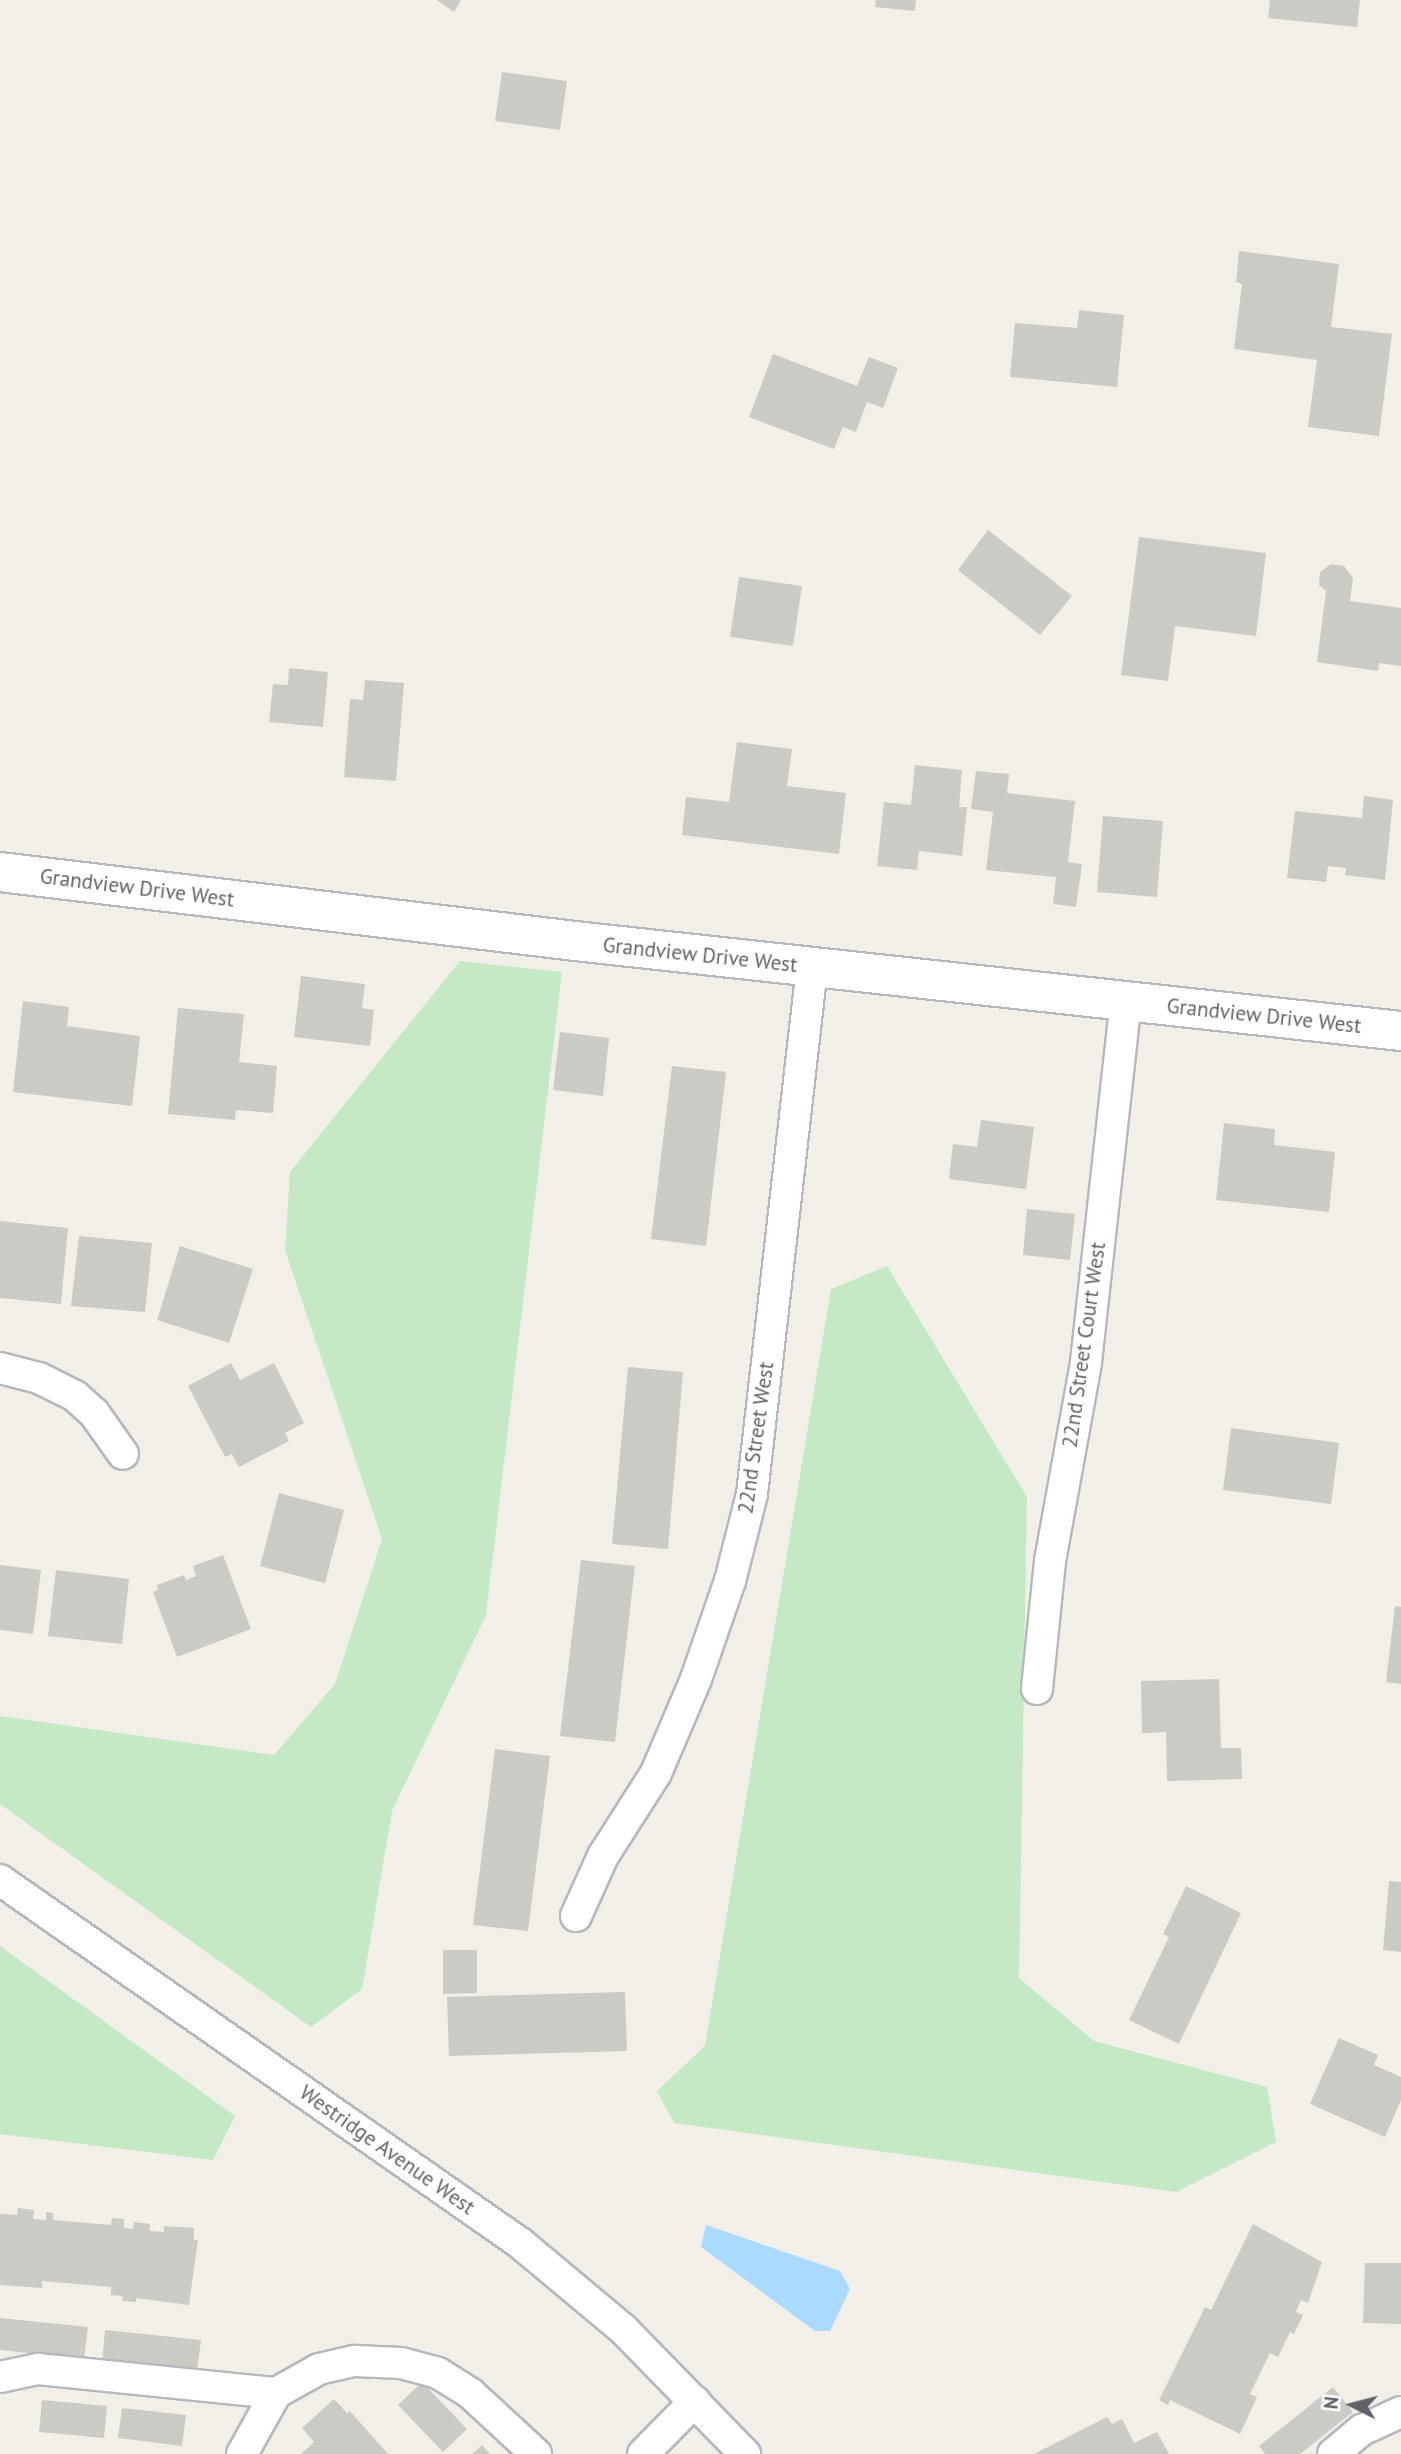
<!DOCTYPE html>
<style>
body{margin:0}
#map{position:relative;width:1401px;height:2454px;overflow:hidden;background:#f1efe8;font-family:"PT Sans",sans-serif}
div>[style]{position:absolute}
[style*='--x']{left:calc(var(--x)*1px);top:calc(var(--y)*1px);width:calc(var(--w)*1px);rotate:calc(var(--a)*1deg)}
.green>*{inset:0;background:#c5e8c5}
.water>*{inset:0;background:#aadaff}
.building>*{inset:0;background:#cccac5}
.roads{filter:drop-shadow(2px 0 #b5b8bc) drop-shadow(-2px 0 #b5b8bc) drop-shadow(0 2px #b5b8bc) drop-shadow(0 -2px #b5b8bc)}
.street>*{height:30px;margin:-15px;padding:0 15px;transform-origin:15px;border-radius:15px;background:#fff}
.secondary>*{height:38px;margin:-19px;padding:0 19px;transform-origin:19px;border-radius:19px;background:#fff}
span{translate:-50% -50%;white-space:nowrap;text-align:center;line-height:1.15;-webkit-text-stroke:6px #fff;paint-order:stroke}
.street-label{font-size:21px;color:#5f6368}
.north{position:absolute;left:1317px;top:2370px;width:70px;height:70px;-webkit-text-stroke:5px #fff;paint-order:stroke;rotate:276deg;font-size:19px;font-weight:700;line-height:28px;text-align:center;color:#5f6368}
.north::after{content:'';display:block;margin:auto;width:24px;height:32px;background:#5f6368;clip-path:polygon(50% 0,100% 100%,50% 72%,0 100%)}
</style>
<div id="map">
<div class="green">
<div style="clip-path:polygon(460px 961px,562px 972px,486px 1615px,392px 1811px,362px 1989px,311px 2027px,0 1804px,0 1716px,274px 1755px,335px 1684px,382px 1539px,285px 1250px,290px 1172px)"></div>
<div style="clip-path:polygon(887px 1266px,1027px 1497px,1019px 1978px,1094px 2041px,1267px 2087px,1276px 2142px,1176px 2192px,674px 2123px,657px 2091px,705px 2046px,831px 1289px)"></div>
<div style="clip-path:polygon(0 1946px,235px 2116px,213px 2160px,0 2134px)"></div>
</div>
<div class="water">
<div style="clip-path:polygon(706px 2225px,840px 2271px,850px 2289px,830px 2331px,815px 2331px,701px 2247px)"></div>
</div>
<div class="building">
<div style="clip-path:polygon(437px 0,461px 0,454px 12px)"></div>
<div style="clip-path:polygon(876px 0,916px 0,915px 11px,875px 7px)"></div>
<div style="clip-path:polygon(1270px 0,1360px 0,1357px 27px,1268px 18px)"></div>
<div style="clip-path:polygon(502px 72px,567px 81px,560px 130px,495px 121px)"></div>
<div style="clip-path:polygon(1239px 251px,1339px 264px,1331px 327px,1392px 334px,1379px 436px,1308px 427px,1317px 360px,1234px 349px,1242px 284px,1236px 282px)"></div>
<div style="clip-path:polygon(1079px 310px,1124px 315px,1117px 387px,1010px 377px,1015px 323px,1077px 328px)"></div>
<div style="clip-path:polygon(773px 354px,857px 386px,869px 357px,898px 368px,883px 408px,867px 402px,856px 432px,843px 427px,834px 449px,749px 417px)"></div>
<div style="clip-path:polygon(988px 530px,1072px 596px,1040px 635px,958px 570px)"></div>
<div style="clip-path:polygon(1139px 537px,1266px 553px,1256px 636px,1175px 626px,1168px 681px,1121px 675px)"></div>
<div style="clip-path:polygon(1331px 564px,1344px 566px,1353px 578px,1350px 601px,1401px 608px,1401px 666px,1379px 663px,1378px 671px,1317px 662px,1326px 591px,1319px 585px,1320px 572px)"></div>
<div style="clip-path:polygon(739px 577px,802px 586px,793px 646px,730px 637px)"></div>
<div style="clip-path:polygon(289px 668px,328px 672px,323px 727px,269px 722px,273px 684px,288px 685px)"></div>
<div style="clip-path:polygon(365px 680px,404px 683px,396px 781px,344px 777px,350px 699px,363px 700px)"></div>
<div style="clip-path:polygon(737px 742px,792px 749px,787px 786px,846px 793px,839px 854px,682px 835px,686px 797px,729px 802px)"></div>
<div style="clip-path:polygon(915px 765px,962px 770px,959px 807px,967px 807px,962px 856px,919px 851px,917px 870px,877px 866px,884px 802px,911px 805px)"></div>
<div style="clip-path:polygon(976px 771px,1009px 774px,1007px 793px,1075px 801px,1068px 862px,1082px 864px,1076px 907px,1053px 904px,1056px 877px,986px 870px,993px 812px,971px 809px)"></div>
<div style="clip-path:polygon(1364px 796px,1393px 800px,1385px 880px,1345px 875px,1346px 868px,1328px 866px,1326px 882px,1287px 878px,1295px 811px,1362px 818px)"></div>
<div style="clip-path:polygon(1103px 816px,1163px 821px,1157px 897px,1097px 892px)"></div>
<div style="clip-path:polygon(301px 976px,365px 984px,362px 1008px,374px 1010px,370px 1046px,294px 1037px)"></div>
<div style="clip-path:polygon(23px 1001px,69px 1007px,67px 1026px,140px 1036px,132px 1106px,13px 1092px)"></div>
<div style="clip-path:polygon(178px 1008px,244px 1014px,239px 1062px,277px 1066px,273px 1113px,236px 1110px,235px 1120px,168px 1114px)"></div>
<div style="clip-path:polygon(560px 1032px,609px 1038px,603px 1096px,553px 1090px)"></div>
<div style="clip-path:polygon(672px 1066px,726px 1072px,706px 1246px,651px 1239px)"></div>
<div style="clip-path:polygon(981px 1120px,1034px 1127px,1026px 1189px,949px 1179px,953px 1144px,977px 1147px)"></div>
<div style="clip-path:polygon(1224px 1123px,1275px 1129px,1274px 1145px,1335px 1152px,1329px 1212px,1216px 1200px)"></div>
<div style="clip-path:polygon(1027px 1209px,1075px 1214px,1070px 1260px,1023px 1255px)"></div>
<div style="clip-path:polygon(0 1221px,68px 1228px,61px 1304px,0 1298px)"></div>
<div style="clip-path:polygon(79px 1236px,152px 1243px,145px 1312px,71px 1306px)"></div>
<div style="clip-path:polygon(180px 1246px,253px 1269px,229px 1343px,157px 1320px)"></div>
<div style="clip-path:polygon(231px 1363px,240px 1380px,274px 1363px,304px 1423px,285px 1433px,289px 1441px,239px 1467px,232px 1454px,225px 1457px,188px 1386px)"></div>
<div style="clip-path:polygon(628px 1367px,683px 1372px,668px 1549px,612px 1544px)"></div>
<div style="clip-path:polygon(1231px 1428px,1339px 1443px,1331px 1504px,1223px 1490px)"></div>
<div style="clip-path:polygon(279px 1493px,344px 1510px,325px 1583px,260px 1566px)"></div>
<div style="clip-path:polygon(223px 1555px,251px 1629px,177px 1657px,153px 1592px,158px 1590px,157px 1585px,184px 1575px,186px 1580px,196px 1576px,193px 1566px)"></div>
<div style="clip-path:polygon(581px 1560px,635px 1566px,615px 1742px,560px 1736px)"></div>
<div style="clip-path:polygon(0 1565px,41px 1570px,33px 1634px,0 1630px)"></div>
<div style="clip-path:polygon(56px 1570px,129px 1579px,122px 1644px,48px 1636px)"></div>
<div style="clip-path:polygon(1395px 1606px,1401px 1607px,1401px 1684px,1386px 1682px)"></div>
<div style="clip-path:polygon(1219px 1679px,1221px 1748px,1241px 1748px,1242px 1779px,1167px 1781px,1166px 1732px,1142px 1733px,1141px 1681px)"></div>
<div style="clip-path:polygon(495px 1749px,550px 1756px,528px 1931px,473px 1925px)"></div>
<div style="clip-path:polygon(1389px 1881px,1401px 1882px,1401px 1952px,1383px 1950px)"></div>
<div style="clip-path:polygon(1186px 1886px,1241px 1913px,1179px 2044px,1129px 2020px,1169px 1937px,1163px 1934px)"></div>
<div style="clip-path:polygon(443px 1950px,477px 1950px,477px 1993px,443px 1994px)"></div>
<div style="clip-path:polygon(625px 1992px,627px 2051px,449px 2056px,447px 1997px)"></div>
<div style="clip-path:polygon(1339px 2038px,1378px 2055px,1374px 2065px,1401px 2077px,1401px 2100px,1385px 2137px,1310px 2104px)"></div>
<div style="clip-path:polygon(18px 2208px,34px 2210px,33px 2219px,46px 2220px,46px 2212px,53px 2213px,53px 2220px,111px 2225px,112px 2218px,124px 2219px,124px 2228px,133px 2229px,134px 2222px,150px 2224px,150px 2231px,164px 2232px,164px 2226px,194px 2228px,194px 2240px,198px 2240px,189px 2305px,136px 2298px,136px 2302px,122px 2301px,123px 2296px,111px 2295px,111px 2287px,42px 2281px,42px 2288px,0 2285px,0 2214px,17px 2215px)"></div>
<div style="clip-path:polygon(1253px 2224px,1322px 2262px,1308px 2303px,1301px 2300px,1296px 2312px,1303px 2315px,1294px 2334px,1290px 2332px,1278px 2357px,1270px 2353px,1250px 2394px,1257px 2397px,1240px 2434px,1170px 2400px,1168px 2405px,1159px 2400px,1205px 2307px,1211px 2310px)"></div>
<div style="clip-path:polygon(1365px 2263px,1401px 2263px,1401px 2324px,1363px 2323px)"></div>
<div style="clip-path:polygon(0 2318px,88px 2327px,84px 2359px,0 2350px)"></div>
<div style="clip-path:polygon(105px 2330px,201px 2340px,197px 2372px,102px 2363px)"></div>
<div style="clip-path:polygon(422px 2382px,467px 2429px,443px 2452px,398px 2405px)"></div>
<div style="clip-path:polygon(1333px 2387px,1353px 2412px,1300px 2454px,1265px 2454px,1259px 2446px)"></div>
<div style="clip-path:polygon(334px 2399px,347px 2413px,350px 2411px,388px 2454px,301px 2454px,314px 2442px,302px 2428px)"></div>
<div style="clip-path:polygon(42px 2400px,107px 2406px,104px 2438px,39px 2432px)"></div>
<div style="clip-path:polygon(122px 2408px,186px 2415px,182px 2446px,118px 2438px)"></div>
<div style="clip-path:polygon(1107px 2417px,1112px 2424px,1122px 2419px,1134px 2443px,1157px 2432px,1169px 2454px,1034px 2454px)"></div>
<div style="clip-path:polygon(482px 2445px,490px 2454px,472px 2454px)"></div>
</div>
<div class="roads">
<div class="street">
<div style="--x:0;--y:1368;--w:40;--a:14.4"></div>
<div style="--x:39;--y:1378;--w:40;--a:26.6"></div>
<div style="--x:75;--y:1396;--w:25;--a:42"></div>
<div style="--x:94;--y:1413;--w:50;--a:54.7"></div>
<div style="--x:1037;--y:1689;--w:129;--a:-84.2"></div>
<div style="--x:1050;--y:1561;--w:202;--a:-79.7"></div>
<div style="--x:1086;--y:1362;--w:364;--a:-83.7"></div>
<div style="--x:0;--y:1880;--w:634;--a:34.92"></div>
<div style="--x:520;--y:2243;--w:134;--a:39.9"></div>
<div style="--x:623;--y:2329;--w:175;--a:45.7"></div>
<div style="--x:576;--y:1916;--w:66;--a:-65.8"></div>
<div style="--x:603;--y:1856;--w:98;--a:-57.4"></div>
<div style="--x:656;--y:1773;--w:102;--a:-66.9"></div>
<div style="--x:696;--y:1679;--w:104;--a:-70.9"></div>
<div style="--x:730;--y:1581;--w:90;--a:-75.8"></div>
<div style="--x:752;--y:1494;--w:530;--a:-83.5"></div>
<div style="--x:0;--y:2377;--w:39;--a:-12"></div>
<div style="--x:38;--y:2369;--w:239;--a:5.8"></div>
<div style="--x:242;--y:2454;--w:70;--a:-60.9"></div>
<div style="--x:276;--y:2393;--w:49;--a:-29.2"></div>
<div style="--x:319;--y:2369;--w:37;--a:-13"></div>
<div style="--x:355;--y:2361;--w:46;--a:2.5"></div>
<div style="--x:401;--y:2363;--w:38;--a:15"></div>
<div style="--x:438;--y:2373;--w:38;--a:32"></div>
<div style="--x:470;--y:2393;--w:90;--a:42.7"></div>
<div style="--x:643;--y:2454;--w:74;--a:-45.5"></div>
<div style="--x:1333;--y:2454;--w:38;--a:-40"></div>
<div style="--x:1362;--y:2430;--w:43;--a:-24.8"></div>
</div>
<div class="secondary">
<div style="--x:0;--y:872;--w:579;--a:6.84"></div>
<div style="--x:575;--y:941;--w:831;--a:6.22"></div>
</div>
</div>
<div class="street-label">
<span style="left:137px;top:888px;rotate:7deg">Grandview Drive West</span>
<span style="left:700px;top:955px;rotate:6deg">Grandview Drive West</span>
<span style="left:1264px;top:1016px;rotate:6deg">Grandview Drive West</span>
<span style="left:1084px;top:1345px;rotate:-82deg">22nd Street Court West</span>
<span style="left:756px;top:1438px;rotate:-82deg">22nd Street West</span>
<span style="left:387px;top:2150px;rotate:35deg">Westridge Avenue West</span>
</div>
<div class="north">N</div>
</div>
